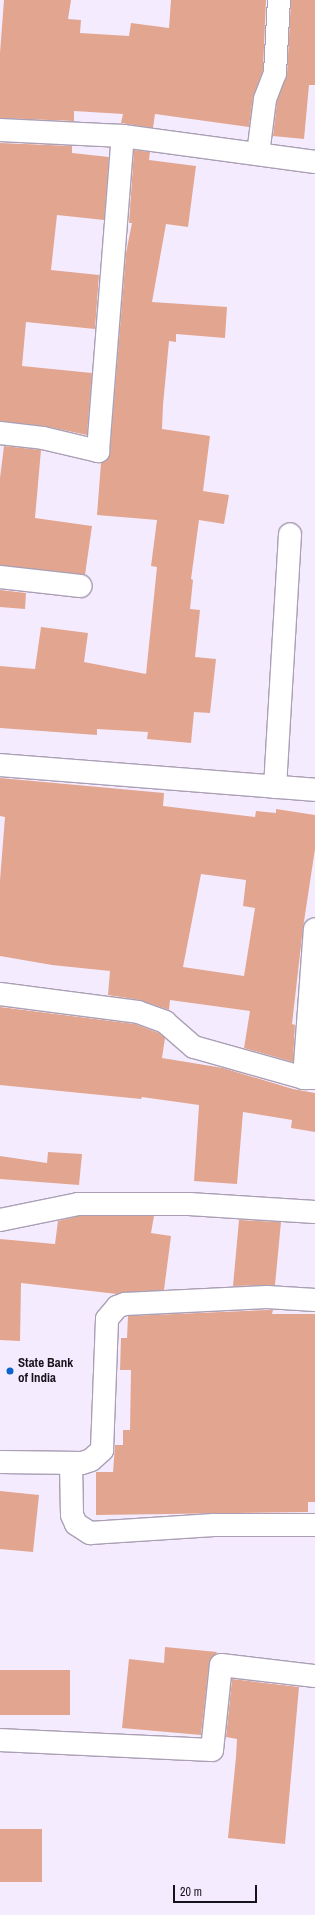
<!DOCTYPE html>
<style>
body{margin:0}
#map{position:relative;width:315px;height:1915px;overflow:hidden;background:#f5ebfe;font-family:"Archivo Narrow",sans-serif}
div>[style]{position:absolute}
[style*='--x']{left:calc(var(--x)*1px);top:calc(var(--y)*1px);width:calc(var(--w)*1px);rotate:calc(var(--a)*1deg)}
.building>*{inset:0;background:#e2a690}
.roads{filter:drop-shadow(1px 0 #aa9fb4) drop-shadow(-1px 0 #aa9fb4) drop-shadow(0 1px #aa9fb4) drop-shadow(0 -1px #aa9fb4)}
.minor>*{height:22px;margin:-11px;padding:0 11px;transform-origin:11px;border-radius:11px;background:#fff}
.dots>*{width:11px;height:11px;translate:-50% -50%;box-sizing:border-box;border:2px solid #f5ebfe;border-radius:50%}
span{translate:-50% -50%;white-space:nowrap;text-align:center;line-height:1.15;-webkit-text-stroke:3px #f5ebfe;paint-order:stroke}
.poi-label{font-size:13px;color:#17131b;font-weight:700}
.left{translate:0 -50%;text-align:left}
.scale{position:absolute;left:173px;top:1885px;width:84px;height:18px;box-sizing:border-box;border:2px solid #17131b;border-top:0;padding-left:5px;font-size:12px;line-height:14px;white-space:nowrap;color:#17131b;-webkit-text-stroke:3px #f5ebfe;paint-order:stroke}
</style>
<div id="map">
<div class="building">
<div style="clip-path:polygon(4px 0,71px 0,68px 19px,81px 20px,80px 33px,129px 36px,131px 23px,169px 28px,171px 0,266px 0,263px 70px,253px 97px,249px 127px,155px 114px,153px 128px,121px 123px,123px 114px,74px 111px,74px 121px,0 118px,0 53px)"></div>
<div style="clip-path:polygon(291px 0,315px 0,315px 85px,309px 85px,304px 139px,273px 136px,277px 102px,287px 74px)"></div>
<div style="clip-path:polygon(0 143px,72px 146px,72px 153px,109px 157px,104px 220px,57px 215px,51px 270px,99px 275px,95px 329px,26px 322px,22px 366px,92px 373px,87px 435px,44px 426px,0 421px)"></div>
<div style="clip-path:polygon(134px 150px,150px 152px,149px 160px,196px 166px,188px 227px,166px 224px,152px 302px,227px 307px,225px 338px,176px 334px,176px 342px,169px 341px,163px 405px,162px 429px,210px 436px,203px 491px,229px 495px,224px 524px,199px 520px,191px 579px,193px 580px,190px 609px,200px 610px,195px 657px,216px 659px,210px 713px,194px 712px,191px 743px,147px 739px,148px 732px,97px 729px,97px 735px,0 728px,0 666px,35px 669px,41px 627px,88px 633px,84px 662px,146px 674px,157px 567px,151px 566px,157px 520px,97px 515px,101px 463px,108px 459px,110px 452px,126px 253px,132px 223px,129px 223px)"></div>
<div style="clip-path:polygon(4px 446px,41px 450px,35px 518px,92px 526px,85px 575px,0 565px,0 478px)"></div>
<div style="clip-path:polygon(0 590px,26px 593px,25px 609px,0 607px)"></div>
<div style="clip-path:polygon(evenodd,0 778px,164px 793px,163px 806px,255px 817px,256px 811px,276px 813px,276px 809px,315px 815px,315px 849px,303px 928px,292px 1024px,295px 1025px,293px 1062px,244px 1048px,250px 1011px,170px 1000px,169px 1010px,140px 1000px,108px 995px,110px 971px,52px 965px,0 956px,0 880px,5px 817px,0 816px,0 778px,201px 874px,246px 880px,243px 906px,255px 908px,244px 976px,183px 967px,201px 874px)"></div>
<div style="clip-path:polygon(0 1007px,135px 1024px,159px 1033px,165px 1038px,162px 1058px,223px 1068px,293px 1089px,315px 1093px,315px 1132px,291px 1128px,292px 1120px,243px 1112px,237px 1184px,194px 1181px,199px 1105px,142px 1097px,141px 1099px,0 1085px)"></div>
<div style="clip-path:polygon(48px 1152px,82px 1154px,79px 1185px,0 1179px,0 1156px,47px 1163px)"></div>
<div style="clip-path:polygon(79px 1216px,154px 1216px,151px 1233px,171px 1236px,164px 1290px,117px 1294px,21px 1283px,20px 1341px,0 1340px,0 1239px,55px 1244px,58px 1221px)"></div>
<div style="clip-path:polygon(239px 1220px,281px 1222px,275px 1285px,233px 1286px)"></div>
<div style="clip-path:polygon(267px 1310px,273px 1310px,272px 1314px,315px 1314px,315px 1502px,308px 1502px,308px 1512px,96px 1515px,96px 1472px,113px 1472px,115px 1445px,123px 1445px,123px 1430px,130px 1430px,131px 1370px,120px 1370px,121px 1338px,127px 1338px,128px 1316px)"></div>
<div style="clip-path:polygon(0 1491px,39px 1495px,33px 1552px,0 1549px)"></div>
<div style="clip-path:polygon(165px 1647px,217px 1652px,209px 1664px,201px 1735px,122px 1728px,129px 1659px,164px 1663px)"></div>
<div style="clip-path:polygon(0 1670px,70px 1670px,70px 1715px,0 1715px)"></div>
<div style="clip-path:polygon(232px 1679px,299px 1687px,285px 1844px,228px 1838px,236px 1757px,237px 1739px,226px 1737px)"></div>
<div style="clip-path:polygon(0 1829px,42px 1829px,42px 1882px,0 1882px)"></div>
</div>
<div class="roads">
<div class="minor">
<div style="--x:0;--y:130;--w:123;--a:2.8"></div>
<div style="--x:123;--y:136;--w:194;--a:7.7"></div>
<div style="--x:258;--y:154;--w:55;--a:-82.7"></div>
<div style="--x:265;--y:99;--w:28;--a:-69"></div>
<div style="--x:275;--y:73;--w:73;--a:-86.9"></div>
<div style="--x:0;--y:433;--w:43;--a:6.6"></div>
<div style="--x:43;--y:438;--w:57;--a:13.3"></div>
<div style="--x:98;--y:451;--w:316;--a:-85.5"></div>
<div style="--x:0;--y:577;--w:81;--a:6.4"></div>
<div style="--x:0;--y:765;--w:316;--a:4.5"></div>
<div style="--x:275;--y:787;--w:253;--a:-86.6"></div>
<div style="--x:0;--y:994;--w:139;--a:7.4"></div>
<div style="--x:138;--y:1012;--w:29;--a:20"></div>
<div style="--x:165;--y:1022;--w:38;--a:41"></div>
<div style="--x:194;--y:1047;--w:114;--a:15.7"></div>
<div style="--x:304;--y:1078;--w:11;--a:0"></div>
<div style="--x:304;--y:1078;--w:149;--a:-85.8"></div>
<div style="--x:0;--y:1220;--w:80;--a:-11.6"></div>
<div style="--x:78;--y:1204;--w:111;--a:0"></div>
<div style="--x:189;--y:1204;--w:126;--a:3.6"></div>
<div style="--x:0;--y:1462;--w:82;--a:0.7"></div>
<div style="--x:82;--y:1463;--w:9;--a:-18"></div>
<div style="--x:91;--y:1460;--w:15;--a:-42"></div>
<div style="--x:102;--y:1450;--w:131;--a:-87.8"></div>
<div style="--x:107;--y:1319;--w:16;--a:-50"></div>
<div style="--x:117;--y:1307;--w:9;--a:-21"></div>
<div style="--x:125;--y:1304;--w:142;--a:-2.8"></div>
<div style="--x:267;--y:1297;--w:48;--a:3.6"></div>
<div style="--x:71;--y:1463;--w:52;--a:88.9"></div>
<div style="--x:72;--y:1515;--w:10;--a:66"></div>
<div style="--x:76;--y:1524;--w:17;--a:33"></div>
<div style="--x:90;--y:1533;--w:124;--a:-3.7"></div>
<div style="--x:214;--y:1525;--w:101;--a:0"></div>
<div style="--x:0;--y:1740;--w:212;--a:2.7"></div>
<div style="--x:212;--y:1750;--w:85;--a:-84"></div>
<div style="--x:221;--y:1665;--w:95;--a:6.7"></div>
</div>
</div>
<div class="dots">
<div style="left:10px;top:1371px;background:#0b63cc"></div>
</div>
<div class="poi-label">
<span class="left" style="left:18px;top:1371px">State Bank<br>of India</span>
</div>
<div class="scale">20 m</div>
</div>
